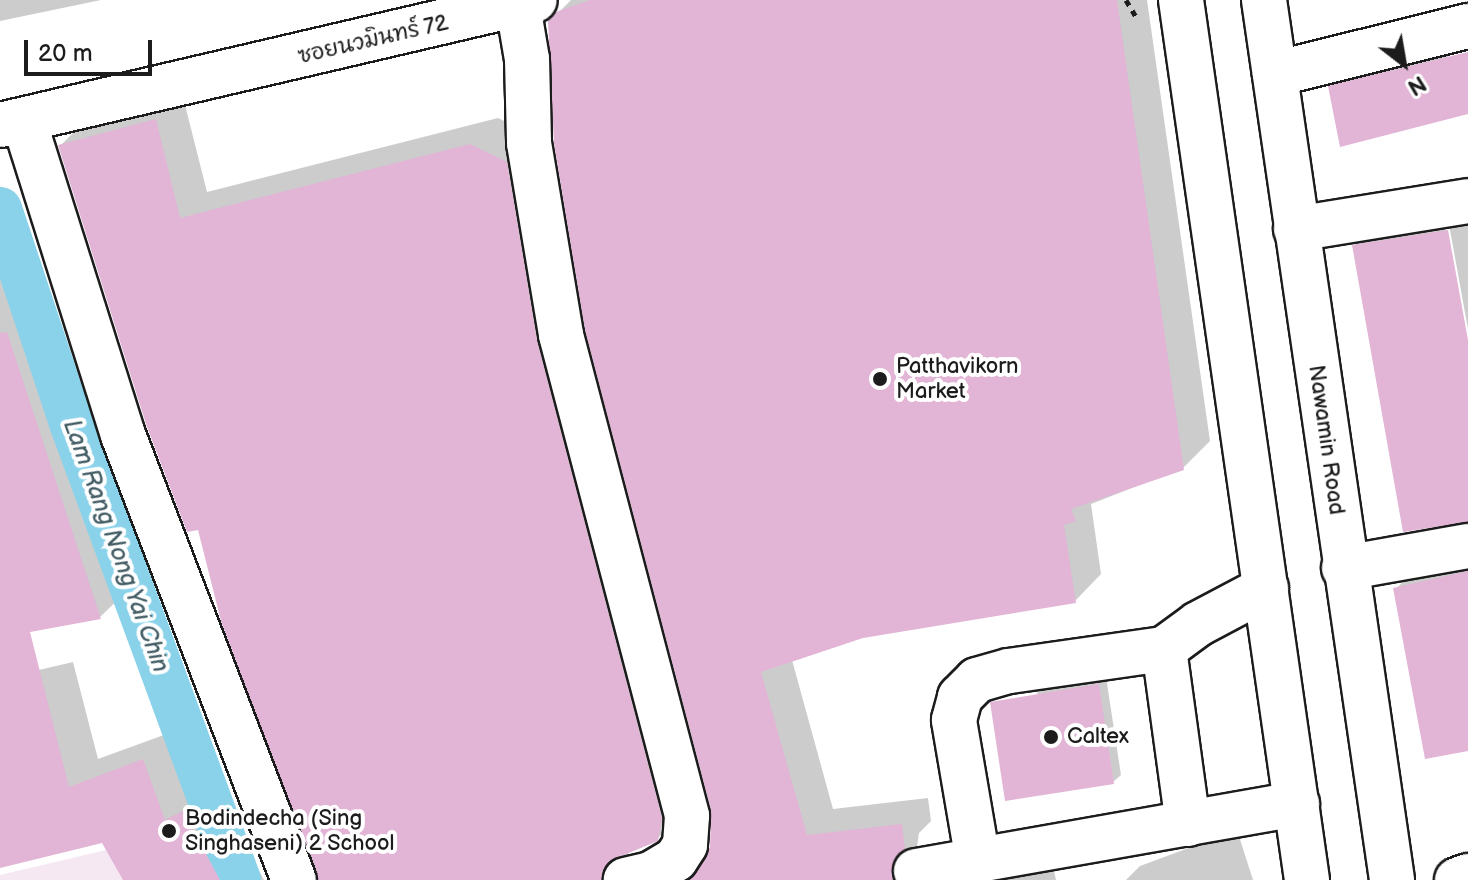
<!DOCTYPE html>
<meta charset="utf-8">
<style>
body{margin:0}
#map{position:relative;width:1468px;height:880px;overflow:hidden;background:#fff;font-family:"Balsamiq Sans","Playpen Sans Thai",sans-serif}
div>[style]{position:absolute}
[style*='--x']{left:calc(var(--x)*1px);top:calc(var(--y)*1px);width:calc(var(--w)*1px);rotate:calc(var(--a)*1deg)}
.built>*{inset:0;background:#f6e8f3}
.shadow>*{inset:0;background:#0003}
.canal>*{height:44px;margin:-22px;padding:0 22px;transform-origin:22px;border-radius:22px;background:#89d2ea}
.building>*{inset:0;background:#e2b4d6}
.path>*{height:5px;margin-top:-2.5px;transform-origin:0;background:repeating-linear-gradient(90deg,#1c1c1c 0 6px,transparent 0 12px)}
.roads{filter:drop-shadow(2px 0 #1c1c1c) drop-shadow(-2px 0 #1c1c1c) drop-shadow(0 2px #1c1c1c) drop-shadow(0 -2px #1c1c1c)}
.minor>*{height:44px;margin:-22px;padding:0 22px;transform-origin:22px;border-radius:22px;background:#fff}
.major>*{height:44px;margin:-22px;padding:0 22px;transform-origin:22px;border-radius:22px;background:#fff}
.dots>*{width:22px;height:22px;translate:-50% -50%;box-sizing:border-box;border:4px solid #fff;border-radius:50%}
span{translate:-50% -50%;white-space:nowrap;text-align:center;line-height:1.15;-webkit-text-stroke:8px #fff;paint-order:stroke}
.street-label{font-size:22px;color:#1c1c1c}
.poi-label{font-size:22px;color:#1c1c1c}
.left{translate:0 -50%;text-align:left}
.water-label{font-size:24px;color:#425c64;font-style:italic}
.north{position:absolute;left:1364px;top:24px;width:80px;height:80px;-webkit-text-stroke:6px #fff;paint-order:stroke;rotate:149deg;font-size:22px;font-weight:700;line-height:32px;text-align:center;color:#1c1c1c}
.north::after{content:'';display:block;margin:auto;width:28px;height:36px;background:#1c1c1c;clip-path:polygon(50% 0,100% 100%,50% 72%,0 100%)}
.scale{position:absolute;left:24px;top:40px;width:128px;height:36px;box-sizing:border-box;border:4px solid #1c1c1c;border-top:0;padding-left:10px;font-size:24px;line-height:28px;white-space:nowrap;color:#1c1c1c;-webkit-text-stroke:6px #fff;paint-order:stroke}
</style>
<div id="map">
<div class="built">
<div style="clip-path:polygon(183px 811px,220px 880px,0 880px,0 875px,106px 850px)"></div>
</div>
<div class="shadow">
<div style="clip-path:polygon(0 0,101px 0,0 21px)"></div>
<div style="clip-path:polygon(571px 0,1147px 0,1210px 441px,1183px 468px,1091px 504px,1101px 574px,1075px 601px,863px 637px,792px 660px,833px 809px,928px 798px,931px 821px,919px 833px,917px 847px,936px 872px,928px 880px,736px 880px,550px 21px)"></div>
<div style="clip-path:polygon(1445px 39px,1455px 96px,1331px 87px,1358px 60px)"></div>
<div style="clip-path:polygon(182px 93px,207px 192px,498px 118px,533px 135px,684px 812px,657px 839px,629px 851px,627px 858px,647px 878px,700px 864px,702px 880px,318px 880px,319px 871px,199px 528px,60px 146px,87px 119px)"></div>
<div style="clip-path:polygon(1468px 205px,1468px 329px,1448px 219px,1444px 220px,1468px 352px,1468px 520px,1354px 246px,1381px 219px)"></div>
<div style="clip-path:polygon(19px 262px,127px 591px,100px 617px,0 635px,0 268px)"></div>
<div style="clip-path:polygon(1468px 552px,1468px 749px,1396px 589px,1422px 562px)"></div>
<div style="clip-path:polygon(73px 662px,98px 759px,172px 732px,194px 793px,212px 784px,264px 880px,125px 880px,103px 841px,0 866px,0 679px)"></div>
<div style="clip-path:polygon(1106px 677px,1121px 775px,1113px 782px,1077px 788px,1037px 693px,1044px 686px)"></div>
<div style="clip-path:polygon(1237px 830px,1253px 880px,1126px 880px,1140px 866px)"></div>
<div style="clip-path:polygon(1053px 867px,1056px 880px,1008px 880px,1012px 875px)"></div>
</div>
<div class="canal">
<div style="--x:0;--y:209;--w:225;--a:71.6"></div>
<div style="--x:71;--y:423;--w:487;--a:69.8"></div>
</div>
<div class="building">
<div style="clip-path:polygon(590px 0,1117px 0,1184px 470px,1071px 509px,1076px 521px,1064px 525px,1076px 603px,863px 638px,761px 672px,807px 835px,902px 824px,905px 849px,893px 862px,893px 880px,689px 880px,710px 847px,711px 810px,585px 330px,554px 143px,548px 21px,556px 12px)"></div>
<div style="clip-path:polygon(1468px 52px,1468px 114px,1340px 147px,1328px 86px)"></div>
<div style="clip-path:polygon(156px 119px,180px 218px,470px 144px,507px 162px,537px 341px,662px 818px,658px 841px,609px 861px,602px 880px,318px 880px,221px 621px,198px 530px,187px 532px,147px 427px,58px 145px)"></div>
<div style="clip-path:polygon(1448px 230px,1468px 340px,1468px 522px,1403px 532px,1352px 245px)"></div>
<div style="clip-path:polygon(7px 332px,101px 619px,30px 632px,69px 787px,143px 759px,165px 820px,183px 811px,220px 880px,123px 880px,102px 843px,0 868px,0 333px)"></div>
<div style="clip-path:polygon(1468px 571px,1468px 751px,1425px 759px,1393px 588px)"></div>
<div style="clip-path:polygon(1099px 684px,1114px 784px,1005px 801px,990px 702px)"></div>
</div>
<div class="path">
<div style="--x:1126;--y:0;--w:23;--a:59"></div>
</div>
<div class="roads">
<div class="minor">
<div style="--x:518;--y:6;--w:54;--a:80.4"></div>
<div style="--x:527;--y:59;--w:84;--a:88.6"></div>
<div style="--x:529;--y:143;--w:195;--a:80.5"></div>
<div style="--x:561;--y:335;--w:497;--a:75.3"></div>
<div style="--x:687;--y:816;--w:29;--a:94"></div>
<div style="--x:685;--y:845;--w:17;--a:123"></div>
<div style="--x:676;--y:859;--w:29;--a:149"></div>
<div style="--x:651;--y:874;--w:26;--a:167"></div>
<div style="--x:1275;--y:74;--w:199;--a:-14"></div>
<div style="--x:24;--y:121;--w:329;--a:72.5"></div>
<div style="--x:123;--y:435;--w:477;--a:69"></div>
<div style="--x:0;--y:125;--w:549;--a:-13.15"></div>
<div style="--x:1296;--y:229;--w:174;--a:-9.2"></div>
<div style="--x:1344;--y:568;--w:126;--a:-10.1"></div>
<div style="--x:1188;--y:824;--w:177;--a:-97.8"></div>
<div style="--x:1164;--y:649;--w:42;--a:-36.3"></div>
<div style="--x:1198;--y:624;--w:77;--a:-27.9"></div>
<div style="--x:978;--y:861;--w:143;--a:-99.7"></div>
<div style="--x:954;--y:720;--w:24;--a:-75"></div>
<div style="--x:960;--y:697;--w:24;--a:-45"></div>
<div style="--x:977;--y:680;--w:33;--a:-16"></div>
<div style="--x:1009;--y:671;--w:157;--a:-8.1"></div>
<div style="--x:916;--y:871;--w:387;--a:-10"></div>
<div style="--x:1457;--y:880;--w:12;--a:-20"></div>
</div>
<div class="major">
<div style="--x:1181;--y:0;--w:889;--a:81.85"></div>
<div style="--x:1264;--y:0;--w:889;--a:81.72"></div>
</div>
</div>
<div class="dots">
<div style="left:880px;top:379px;background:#1c1c1c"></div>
<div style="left:1051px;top:737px;background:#1c1c1c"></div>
<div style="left:169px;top:831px;background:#1c1c1c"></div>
</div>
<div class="street-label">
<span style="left:373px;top:40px;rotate:-13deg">ซอยนวมินทร์ 72</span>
<span style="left:1326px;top:440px;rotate:82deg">Nawamin Road</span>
</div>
<div class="poi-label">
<span class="left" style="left:896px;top:379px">Patthavikorn<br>Market</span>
<span class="left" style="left:1067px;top:737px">Caltex</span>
<span class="left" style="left:185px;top:831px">Bodindecha (Sing<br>Singhaseni) 2 School</span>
</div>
<div class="water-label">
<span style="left:116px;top:546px;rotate:70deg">Lam Rang Nong Yai Chin</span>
</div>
<div class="north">N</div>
<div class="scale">20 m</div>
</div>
